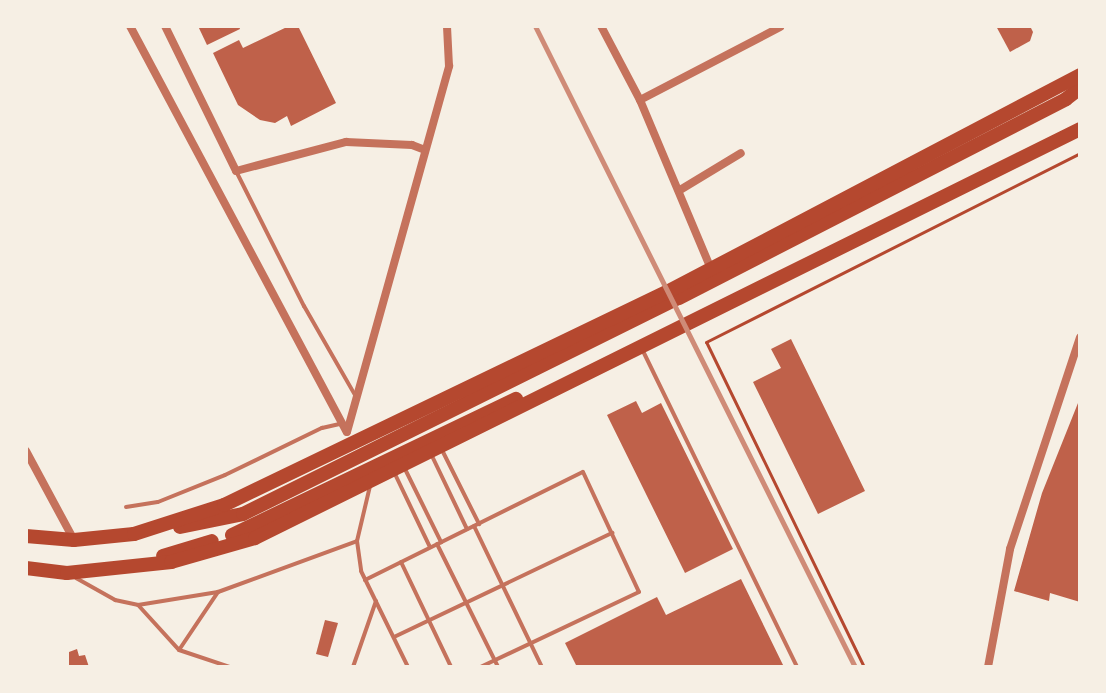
<!DOCTYPE html>
<style>
body{margin:0}
#map{position:relative;width:1106px;height:693px;overflow:hidden;background:#f6efe4;font-family:Ubuntu,sans-serif}
div>[style]{position:absolute}
[style*='--x']{left:calc(var(--x)*1px);top:calc(var(--y)*1px);width:calc(var(--w)*1px);rotate:calc(var(--a)*1deg)}
.building>*{inset:0;background:#bf614a}
.path>*{height:3px;margin:-1.5px;padding:0 1.5px;transform-origin:1.5px;border-radius:1.5px;background:#b5482f}
.service>*{height:4px;margin:-2px;padding:0 2px;transform-origin:2px;border-radius:2px;background:#c5725c}
.minor>*{height:8px;margin:-4px;padding:0 4px;transform-origin:4px;border-radius:4px;background:#c5725c}
.trunk>*{height:14px;margin:-7px;padding:0 7px;transform-origin:7px;border-radius:7px;background:#b5482f}
.rail>*{height:5px;margin:-2.5px;padding:0 2.5px;transform-origin:2.5px;border-radius:2.5px;background:#cf8b77}
span{translate:-50% -50%;white-space:nowrap;text-align:center;line-height:1.15;-webkit-text-stroke:8px #f6efe4;paint-order:stroke}
.frame{position:absolute;inset:0;border:28px solid #f6efe4;pointer-events:none}
</style>
<div id="map">
<div class="building">
<div style="clip-path:polygon(198px 26px,239px 26px,240px 29px,207px 45px)"></div>
<div style="clip-path:polygon(289px 26px,298px 26px,336px 103px,291px 126px,287px 116px,275px 123px,260px 120px,238px 105px,213px 53px,239px 40px,243px 48px)"></div>
<div style="clip-path:polygon(996px 26px,1030px 26px,1033px 32px,1030px 41px,1010px 52px)"></div>
<div style="clip-path:polygon(791px 339px,865px 491px,818px 514px,753px 382px,781px 368px,771px 349px)"></div>
<div style="clip-path:polygon(1080px 398px,1080px 602px,1050px 593px,1049px 601px,1014px 591px,1042px 493px)"></div>
<div style="clip-path:polygon(636px 401px,642px 413px,661px 403px,733px 549px,685px 573px,607px 415px)"></div>
<div style="clip-path:polygon(741px 579px,784px 667px,577px 667px,565px 643px,657px 597px,666px 615px)"></div>
<div style="clip-path:polygon(325px 620px,338px 623px,328px 657px,316px 654px)"></div>
<div style="clip-path:polygon(77px 649px,79px 656px,85px 655px,89px 667px,69px 667px,69px 652px)"></div>
</div>
<div class="path">
<div style="--x:864;--y:667;--w:361;--a:-115.9"></div>
<div style="--x:706;--y:342;--w:419;--a:-26.8"></div>
</div>
<div class="service">
<div style="--x:237;--y:173;--w:149;--a:63.3"></div>
<div style="--x:304;--y:306;--w:103;--a:60.2"></div>
<div style="--x:642;--y:349;--w:354;--a:64"></div>
<div style="--x:442;--y:450;--w:83;--a:63.4"></div>
<div style="--x:432;--y:456;--w:81;--a:64.4"></div>
<div style="--x:404;--y:467;--w:84;--a:63.7"></div>
<div style="--x:394;--y:472;--w:83;--a:64.4"></div>
<div style="--x:370;--y:486;--w:57;--a:103.3"></div>
<div style="--x:357;--y:541;--w:30;--a:82"></div>
<div style="--x:361;--y:571;--w:107;--a:63.9"></div>
<div style="--x:126;--y:507;--w:32;--a:-9"></div>
<div style="--x:158;--y:502;--w:72;--a:-21.9"></div>
<div style="--x:225;--y:475;--w:108;--a:-25.9"></div>
<div style="--x:322;--y:428;--w:18;--a:-13"></div>
<div style="--x:474;--y:526;--w:157;--a:64.3"></div>
<div style="--x:437;--y:544;--w:137;--a:63.6"></div>
<div style="--x:401;--y:562;--w:116;--a:64.5"></div>
<div style="--x:76;--y:578;--w:45;--a:29.4"></div>
<div style="--x:115;--y:600;--w:24;--a:12"></div>
<div style="--x:138;--y:605;--w:81;--a:-9.2"></div>
<div style="--x:218;--y:592;--w:148;--a:-20.1"></div>
<div style="--x:365;--y:580;--w:243;--a:-26.4"></div>
<div style="--x:583;--y:472;--w:132;--a:65"></div>
<div style="--x:639;--y:592;--w:176;--a:154.7"></div>
<div style="--x:139;--y:606;--w:59;--a:47.7"></div>
<div style="--x:179;--y:650;--w:54;--a:18.4"></div>
<div style="--x:394;--y:637;--w:242;--a:-25.5"></div>
<div style="--x:179;--y:650;--w:70;--a:-56.1"></div>
<div style="--x:353;--y:667;--w:70;--a:-70.8"></div>
</div>
<div class="minor">
<div style="--x:130;--y:26;--w:460;--a:61.9"></div>
<div style="--x:165;--y:26;--w:161;--a:63.9"></div>
<div style="--x:236;--y:171;--w:114;--a:-14.8"></div>
<div style="--x:346;--y:142;--w:66;--a:2.6"></div>
<div style="--x:412;--y:145;--w:14;--a:21"></div>
<div style="--x:601;--y:26;--w:84;--a:62.2"></div>
<div style="--x:640;--y:100;--w:183;--a:67.2"></div>
<div style="--x:640;--y:100;--w:158;--a:-27.5"></div>
<div style="--x:680;--y:190;--w:71;--a:-31.2"></div>
<div style="--x:347;--y:432;--w:380;--a:-74.4"></div>
<div style="--x:449;--y:66;--w:40;--a:-92.9"></div>
<div style="--x:26;--y:451;--w:101;--a:61.7"></div>
<div style="--x:988;--y:667;--w:120;--a:-79.4"></div>
<div style="--x:1010;--y:549;--w:223;--a:-71.7"></div>
</div>
<div class="trunk">
<div style="--x:180;--y:527;--w:64;--a:-11.7"></div>
<div style="--x:243;--y:514;--w:487;--a:-26.4"></div>
<div style="--x:679;--y:298;--w:435;--a:-27.2"></div>
<div style="--x:1066;--y:99;--w:18;--a:-38"></div>
<div style="--x:232;--y:535;--w:315;--a:-25.6"></div>
<div style="--x:26;--y:536;--w:48;--a:4.8"></div>
<div style="--x:74;--y:540;--w:60;--a:-5.7"></div>
<div style="--x:134;--y:534;--w:95;--a:-17.9"></div>
<div style="--x:224;--y:505;--w:492;--a:-25.7"></div>
<div style="--x:667;--y:292;--w:467;--a:-27.7"></div>
<div style="--x:163;--y:556;--w:51;--a:-17"></div>
<div style="--x:26;--y:568;--w:41;--a:7"></div>
<div style="--x:67;--y:573;--w:105;--a:-6"></div>
<div style="--x:171;--y:562;--w:87;--a:-15.9"></div>
<div style="--x:255;--y:538;--w:921;--a:-26.37"></div>
</div>
<div class="rail">
<div style="--x:535;--y:26;--w:716;--a:63.47"></div>
</div>
<div class="frame"></div>
</div>
